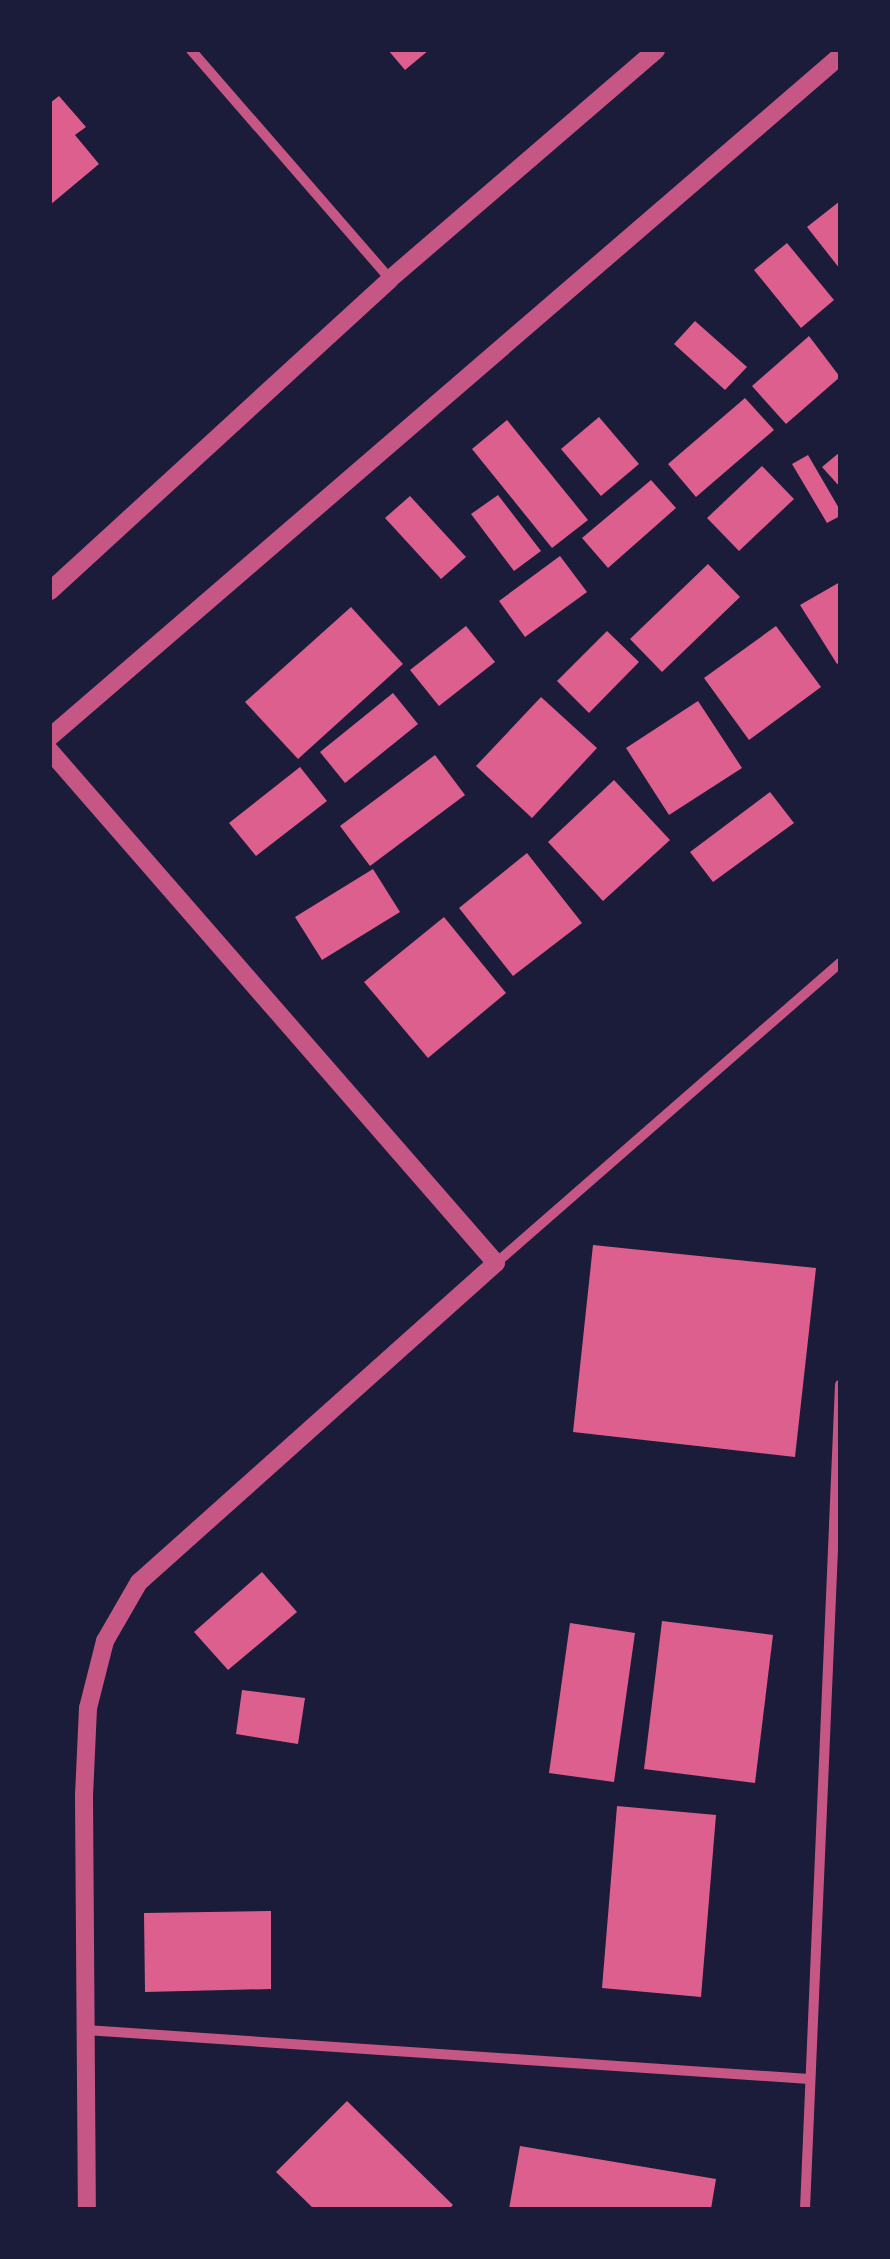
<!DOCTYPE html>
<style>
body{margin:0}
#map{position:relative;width:890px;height:2259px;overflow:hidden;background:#1b1b3a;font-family:Inter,sans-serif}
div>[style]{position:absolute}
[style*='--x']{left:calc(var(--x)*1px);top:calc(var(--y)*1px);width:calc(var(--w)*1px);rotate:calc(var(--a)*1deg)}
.building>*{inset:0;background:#dd5f8e}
.minor>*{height:10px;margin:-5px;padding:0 5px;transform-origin:5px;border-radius:5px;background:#c65784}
.tertiary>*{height:18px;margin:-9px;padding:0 9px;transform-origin:9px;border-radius:9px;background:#c65784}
span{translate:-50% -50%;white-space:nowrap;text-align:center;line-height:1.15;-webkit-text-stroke:8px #1b1b3a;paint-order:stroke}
.frame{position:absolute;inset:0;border:52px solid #1b1b3a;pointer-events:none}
</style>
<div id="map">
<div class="building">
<div style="clip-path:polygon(388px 50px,429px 50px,405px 70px)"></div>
<div style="clip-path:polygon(59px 96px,86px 127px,75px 135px,99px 164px,50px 205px,50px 103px)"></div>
<div style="clip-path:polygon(840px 201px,840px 269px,807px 227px)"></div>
<div style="clip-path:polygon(787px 243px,834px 300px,801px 328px,754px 270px)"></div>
<div style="clip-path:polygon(695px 321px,747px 367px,725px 390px,674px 344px)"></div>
<div style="clip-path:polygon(809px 336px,840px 377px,786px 424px,752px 386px)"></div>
<div style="clip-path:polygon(745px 398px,774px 430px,696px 497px,668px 464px)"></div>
<div style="clip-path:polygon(599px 417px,639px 464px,601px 496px,561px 449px)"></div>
<div style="clip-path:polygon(507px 420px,588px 520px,552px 548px,472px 449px)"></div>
<div style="clip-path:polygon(840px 452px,840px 487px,822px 467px)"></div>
<div style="clip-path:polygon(808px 455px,840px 510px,840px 516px,827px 523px,792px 464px)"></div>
<div style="clip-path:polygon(762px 466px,794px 499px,739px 551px,707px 518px)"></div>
<div style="clip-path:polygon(651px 480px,676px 508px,608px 568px,582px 538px)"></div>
<div style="clip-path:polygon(498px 495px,541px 551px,514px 571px,471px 514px)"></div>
<div style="clip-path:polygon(410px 496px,466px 557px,441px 579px,385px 518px)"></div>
<div style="clip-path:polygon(560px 556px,587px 592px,525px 637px,499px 601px)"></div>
<div style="clip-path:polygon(708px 564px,740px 597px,662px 672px,630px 639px)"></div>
<div style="clip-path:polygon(840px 582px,840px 662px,837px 664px,800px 605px)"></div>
<div style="clip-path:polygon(351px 607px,403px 664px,298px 759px,245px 702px)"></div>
<div style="clip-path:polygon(466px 626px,495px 662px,439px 706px,410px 670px)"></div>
<div style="clip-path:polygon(776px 626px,821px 687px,749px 740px,704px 678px)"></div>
<div style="clip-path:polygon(607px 631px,639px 662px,589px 713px,557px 681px)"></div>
<div style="clip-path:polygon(393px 693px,418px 724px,345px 783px,320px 752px)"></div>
<div style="clip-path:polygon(541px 697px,597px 748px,532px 818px,476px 766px)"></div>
<div style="clip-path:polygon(698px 701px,742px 768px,669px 815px,626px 748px)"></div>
<div style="clip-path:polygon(435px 755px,465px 795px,370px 866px,340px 826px)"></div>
<div style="clip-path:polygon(300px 767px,327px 801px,256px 856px,229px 823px)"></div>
<div style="clip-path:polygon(614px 780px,670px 840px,603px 901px,548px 842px)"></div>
<div style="clip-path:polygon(770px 792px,794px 823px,713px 882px,690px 852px)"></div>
<div style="clip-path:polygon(527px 853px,582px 923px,513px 976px,459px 908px)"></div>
<div style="clip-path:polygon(373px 869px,400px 912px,322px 960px,295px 917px)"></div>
<div style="clip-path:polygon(444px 917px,506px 993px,428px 1058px,364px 982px)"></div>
<div style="clip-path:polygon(593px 1245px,816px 1268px,795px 1457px,573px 1432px)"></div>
<div style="clip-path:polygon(262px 1572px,297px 1612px,228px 1670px,194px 1632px)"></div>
<div style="clip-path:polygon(662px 1621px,773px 1635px,755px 1783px,644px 1769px)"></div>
<div style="clip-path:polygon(570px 1623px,635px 1633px,614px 1782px,549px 1773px)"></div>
<div style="clip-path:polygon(242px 1690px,305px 1698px,298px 1744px,236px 1734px)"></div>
<div style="clip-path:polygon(617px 1806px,716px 1815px,701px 1997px,602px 1988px)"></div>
<div style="clip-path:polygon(271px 1911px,271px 1989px,145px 1992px,144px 1913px)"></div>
<div style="clip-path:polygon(347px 2101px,453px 2205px,449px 2209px,314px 2209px,276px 2172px)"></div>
<div style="clip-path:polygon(520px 2146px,716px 2179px,711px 2209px,509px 2209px)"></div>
</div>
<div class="minor">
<div style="--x:191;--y:50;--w:303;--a:49"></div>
<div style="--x:496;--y:1263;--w:456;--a:-41.1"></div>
<div style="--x:86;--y:2030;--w:725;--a:3.88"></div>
<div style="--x:805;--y:2209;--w:825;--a:-87.57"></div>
</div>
<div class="tertiary">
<div style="--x:50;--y:591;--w:461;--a:-42.5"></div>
<div style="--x:390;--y:279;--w:351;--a:-40.7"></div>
<div style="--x:50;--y:737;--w:1043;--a:-40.76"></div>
<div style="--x:50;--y:751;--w:679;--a:48.94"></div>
<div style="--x:496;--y:1263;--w:479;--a:138.2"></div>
<div style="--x:139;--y:1582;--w:68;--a:120"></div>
<div style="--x:105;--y:1641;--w:69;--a:104.2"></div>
<div style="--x:88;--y:1708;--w:88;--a:92.6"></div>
<div style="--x:84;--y:1796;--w:413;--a:89.6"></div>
</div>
<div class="frame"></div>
</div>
